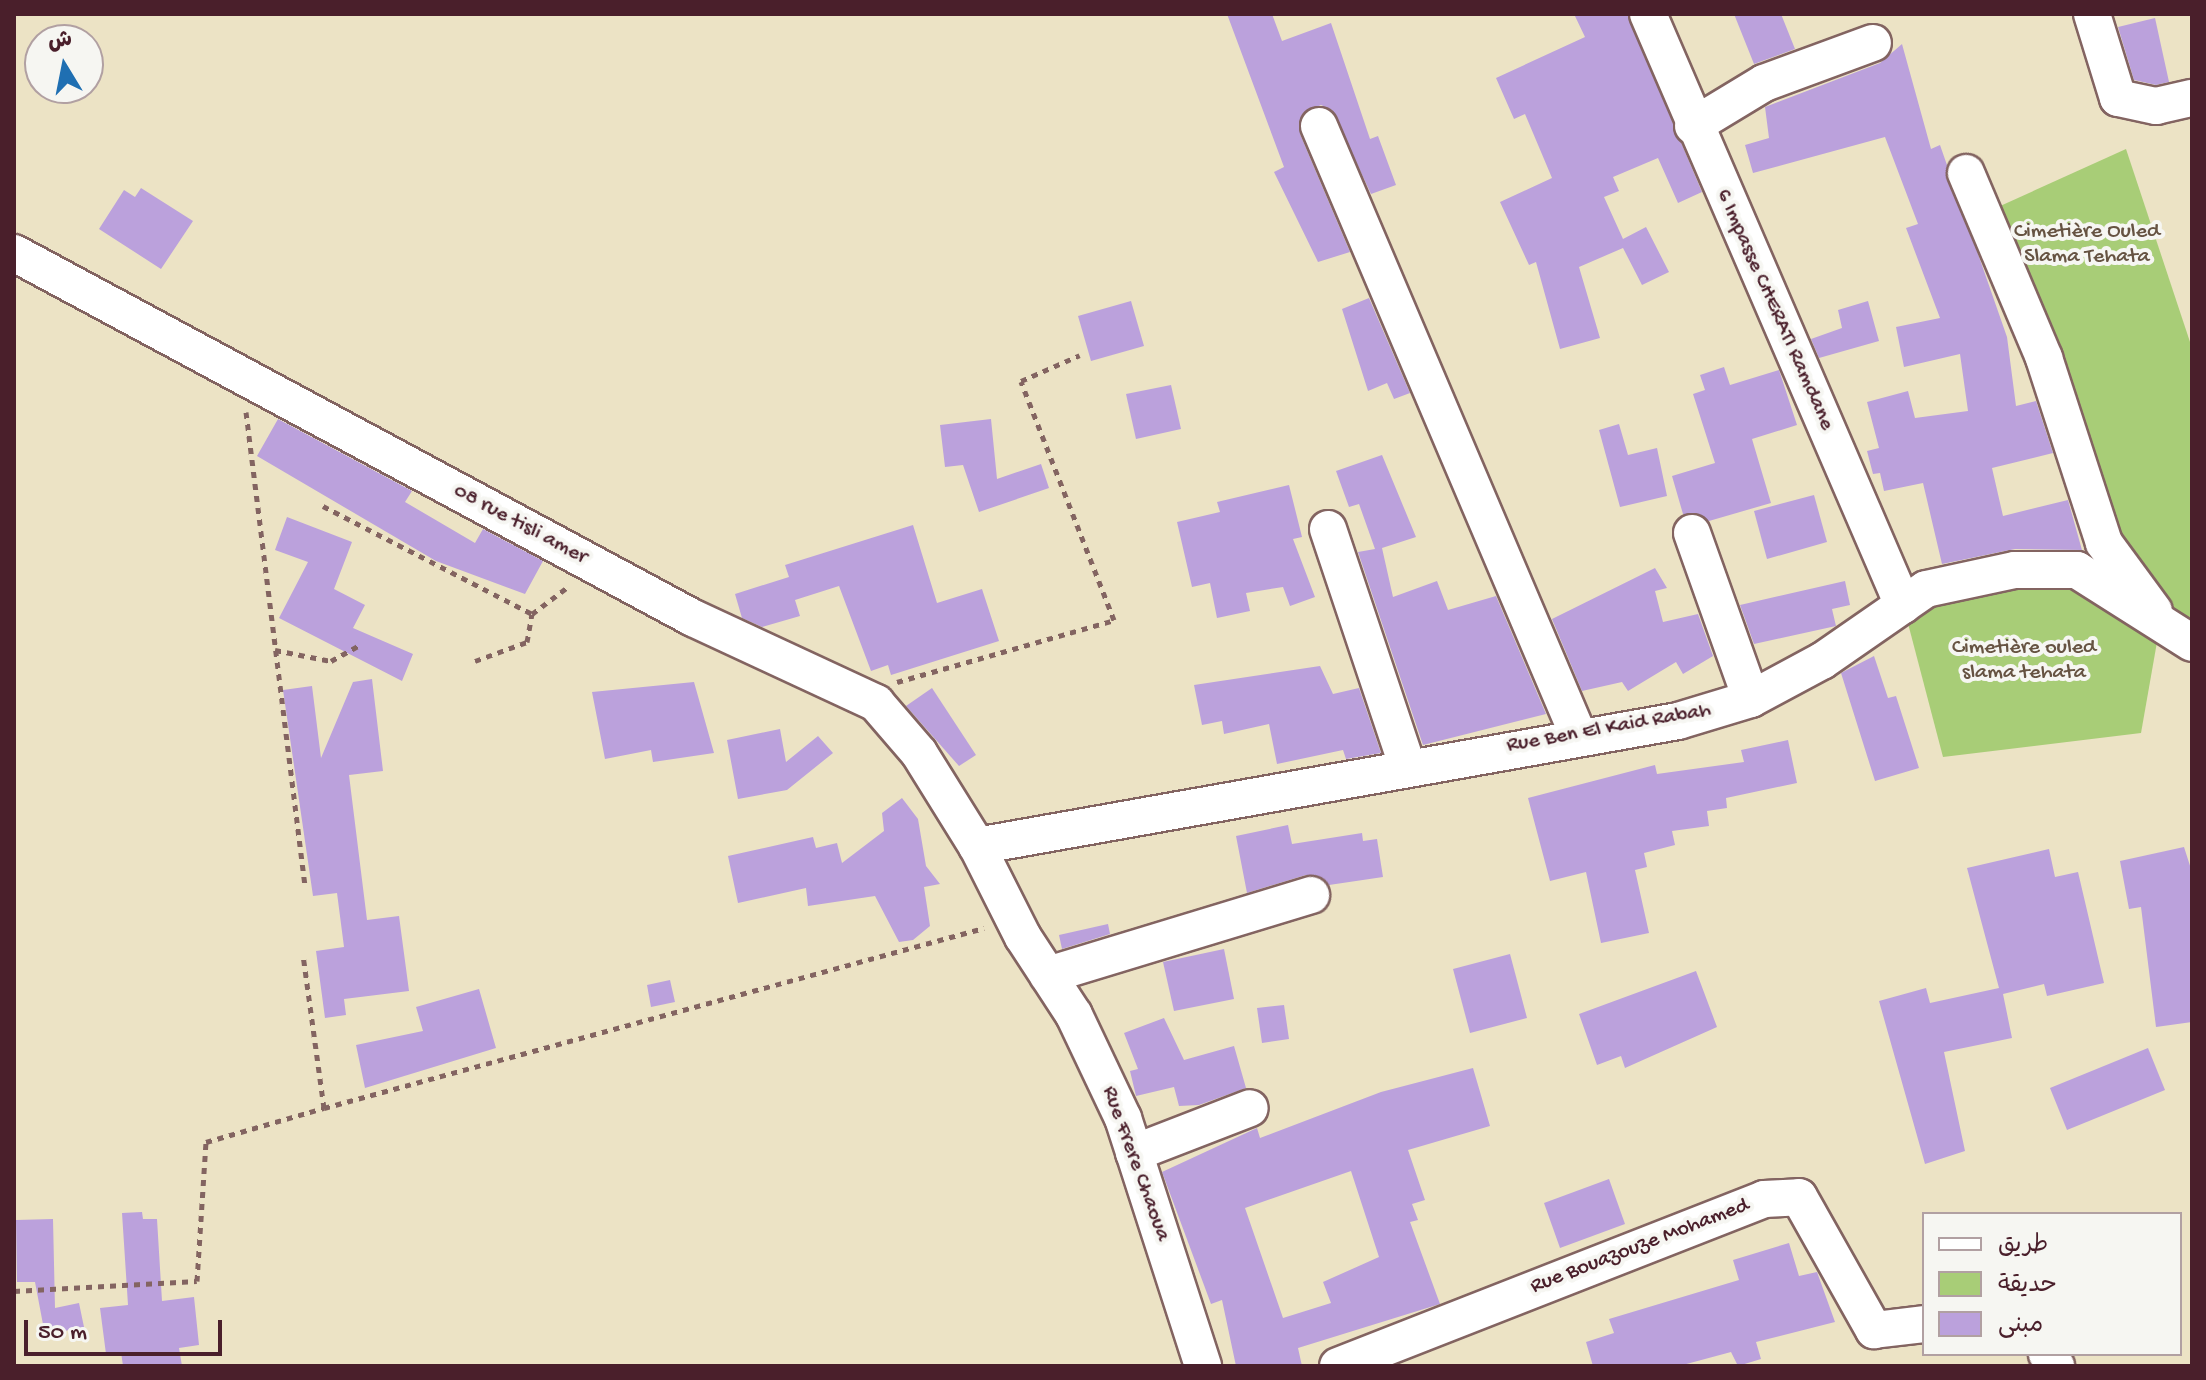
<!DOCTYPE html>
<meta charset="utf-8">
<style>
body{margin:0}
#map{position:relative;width:2206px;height:1380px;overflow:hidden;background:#ece3c5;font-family:"Gochi Hand","Playpen Sans Arabic",sans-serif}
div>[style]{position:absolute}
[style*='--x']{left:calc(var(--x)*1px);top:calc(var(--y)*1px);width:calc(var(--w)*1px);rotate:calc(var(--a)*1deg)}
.green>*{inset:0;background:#a8cd77}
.building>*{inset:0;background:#bba1dc}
.path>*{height:5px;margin-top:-2.5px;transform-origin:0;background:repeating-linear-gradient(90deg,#836461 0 6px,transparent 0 12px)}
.roads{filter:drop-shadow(2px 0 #836461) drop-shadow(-2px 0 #836461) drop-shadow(0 2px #836461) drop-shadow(0 -2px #836461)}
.minor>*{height:36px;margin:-18px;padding:0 18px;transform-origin:18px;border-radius:18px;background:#fff}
span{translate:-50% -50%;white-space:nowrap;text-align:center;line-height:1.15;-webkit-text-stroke:8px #f6f6f2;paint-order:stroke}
.park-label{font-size:22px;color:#665342}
.street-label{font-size:22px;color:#4a1f2b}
.frame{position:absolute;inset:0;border:16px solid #4a1f2b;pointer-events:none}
.legend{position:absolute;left:1922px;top:1212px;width:260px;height:144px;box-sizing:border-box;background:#f6f6f2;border:2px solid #b1a0a2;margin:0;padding:10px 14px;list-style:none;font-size:24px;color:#4a1f2b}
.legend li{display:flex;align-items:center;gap:16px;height:40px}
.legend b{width:40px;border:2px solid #b1a0a2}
.north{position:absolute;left:24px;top:24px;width:80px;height:80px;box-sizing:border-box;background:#f6f6f2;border:2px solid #b1a0a2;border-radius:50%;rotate:350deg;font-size:22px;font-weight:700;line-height:32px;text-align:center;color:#4a1f2b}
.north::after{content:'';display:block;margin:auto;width:28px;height:36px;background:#1f6fb2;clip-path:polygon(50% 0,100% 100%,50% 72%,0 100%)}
.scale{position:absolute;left:24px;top:1320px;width:198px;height:36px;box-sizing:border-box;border:4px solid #4a1f2b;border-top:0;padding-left:10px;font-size:24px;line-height:28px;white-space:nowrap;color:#4a1f2b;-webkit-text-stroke:6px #f6f6f2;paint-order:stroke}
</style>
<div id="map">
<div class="green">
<div style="clip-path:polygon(2126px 149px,2192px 348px,2192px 622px,2176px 616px,2112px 549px,1998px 207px)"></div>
<div style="clip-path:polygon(2074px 575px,2157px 642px,2141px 733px,1943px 757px,1905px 612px)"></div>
</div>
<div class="building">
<div style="clip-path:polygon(1227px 14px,1272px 14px,1282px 41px,1331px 23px,1370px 139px,1378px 136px,1396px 185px,1371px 194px,1332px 110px,1321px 105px,1303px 113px,1300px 134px,1350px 252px,1318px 262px,1274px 172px,1284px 167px)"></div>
<div style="clip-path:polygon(1574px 14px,1627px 14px,1702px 192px,1678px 203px,1658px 158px,1613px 177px,1619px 191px,1604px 197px,1623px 239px,1646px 227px,1669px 272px,1642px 285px,1623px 248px,1579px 267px,1600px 338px,1560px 349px,1536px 262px,1529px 265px,1500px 202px,1552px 178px,1525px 114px,1514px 119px,1496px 78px,1585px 37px)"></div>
<div style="clip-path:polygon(1734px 14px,1781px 14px,1795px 49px,1754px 64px)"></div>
<div style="clip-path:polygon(2155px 18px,2169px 82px,2156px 85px,2134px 80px,2118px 27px)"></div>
<div style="clip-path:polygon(1902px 44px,1931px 149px,1940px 145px,2007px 337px,2016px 406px,2036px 401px,2053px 453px,1992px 468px,2003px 516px,2068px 500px,2082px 550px,2015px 549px,1942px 564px,1923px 483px,1884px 491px,1880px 473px,1873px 474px,1867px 451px,1879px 448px,1867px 402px,1908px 391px,1915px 418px,1968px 411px,1960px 354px,1904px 367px,1896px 327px,1940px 318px,1906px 228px,1918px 224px,1885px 137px,1753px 173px,1745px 145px,1769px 138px,1765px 107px,1880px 63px)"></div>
<div style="clip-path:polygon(141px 188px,193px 221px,161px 269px,99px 229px,124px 190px,135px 197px)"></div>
<div style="clip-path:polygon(1369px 298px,1410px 393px,1394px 399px,1387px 383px,1368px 391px,1342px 309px)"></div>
<div style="clip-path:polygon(1131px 301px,1144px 346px,1091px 361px,1078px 316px)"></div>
<div style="clip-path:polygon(1868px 301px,1879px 341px,1819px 358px,1811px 339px,1842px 328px,1838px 310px)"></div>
<div style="clip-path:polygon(1724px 367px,1730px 385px,1779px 370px,1797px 425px,1752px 439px,1771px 503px,1709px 521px,1683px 514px,1672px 476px,1715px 463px,1693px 394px,1705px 390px,1700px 375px)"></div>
<div style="clip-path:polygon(1171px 385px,1181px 429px,1136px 439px,1126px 394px)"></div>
<div style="clip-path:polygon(278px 419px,412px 491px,405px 502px,475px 543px,483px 529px,543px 561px,525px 594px,436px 561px,257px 456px)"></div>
<div style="clip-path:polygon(991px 419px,997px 479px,1041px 464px,1049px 488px,979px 512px,963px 465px,945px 467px,940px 425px)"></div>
<div style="clip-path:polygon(1619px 424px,1628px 455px,1657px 448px,1667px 496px,1620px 507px,1599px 430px)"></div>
<div style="clip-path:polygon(1382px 455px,1416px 537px,1382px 548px,1393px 597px,1437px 581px,1448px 610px,1496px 596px,1546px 714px,1423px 745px,1358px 552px,1375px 549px,1359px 504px,1349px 507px,1336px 471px)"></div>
<div style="clip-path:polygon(1289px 485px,1302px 537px,1293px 539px,1315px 597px,1290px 606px,1283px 587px,1246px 593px,1250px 611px,1217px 618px,1210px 583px,1192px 587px,1177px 522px,1220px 512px,1217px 502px)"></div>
<div style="clip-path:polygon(1814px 495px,1827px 542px,1767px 559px,1754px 511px)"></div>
<div style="clip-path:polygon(287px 517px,352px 542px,334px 589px,365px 605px,353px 628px,413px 654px,402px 681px,279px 618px,308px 562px,275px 550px)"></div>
<div style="clip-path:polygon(913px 525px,937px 603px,982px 589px,999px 641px,891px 675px,888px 665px,871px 671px,839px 586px,795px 600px,800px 616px,762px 627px,742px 618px,735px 594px,789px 577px,785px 565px)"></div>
<div style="clip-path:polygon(1655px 568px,1667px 588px,1655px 591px,1663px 622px,1698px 614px,1713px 656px,1683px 674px,1676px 662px,1628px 691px,1622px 682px,1582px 691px,1552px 619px)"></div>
<div style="clip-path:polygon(1845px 581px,1850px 605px,1832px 609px,1836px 626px,1754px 644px,1740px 605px)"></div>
<div style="clip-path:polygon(1874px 656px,1888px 698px,1896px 696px,1919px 768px,1875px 781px,1841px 673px)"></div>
<div style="clip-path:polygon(1320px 666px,1333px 694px,1359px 688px,1381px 753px,1346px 759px,1343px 750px,1277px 764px,1269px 724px,1224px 734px,1222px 721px,1202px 725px,1194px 685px)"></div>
<div style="clip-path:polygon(372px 679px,383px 771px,349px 775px,367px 920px,399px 916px,409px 991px,344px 999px,346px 1015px,325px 1018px,316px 951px,344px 947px,337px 893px,313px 896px,283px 690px,312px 686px,321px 758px,353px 682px)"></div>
<div style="clip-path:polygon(694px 682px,714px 753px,653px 762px,651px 750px,605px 759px,592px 692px)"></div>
<div style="clip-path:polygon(932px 688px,976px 755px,959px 766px,906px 706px)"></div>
<div style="clip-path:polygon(780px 729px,786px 762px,818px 736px,833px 753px,787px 790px,738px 799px,727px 740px)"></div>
<div style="clip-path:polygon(1788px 740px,1797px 783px,1726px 798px,1727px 808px,1707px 811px,1709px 826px,1672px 831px,1675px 845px,1644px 853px,1647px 867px,1635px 870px,1649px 933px,1601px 943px,1586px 872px,1550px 881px,1528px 798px,1655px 765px,1657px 774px,1744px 762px,1741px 750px)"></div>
<div style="clip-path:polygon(902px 798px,918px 819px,926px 866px,940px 884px,924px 887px,930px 926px,913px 940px,899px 942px,875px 896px,808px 906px,806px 888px,738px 903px,728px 856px,813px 837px,816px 848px,837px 843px,842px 863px,884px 831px,882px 813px)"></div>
<div style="clip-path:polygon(1288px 825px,1292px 844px,1362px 833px,1363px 841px,1377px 839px,1383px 877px,1329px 885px,1306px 875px,1247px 893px,1236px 836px)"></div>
<div style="clip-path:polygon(2184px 847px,2192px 872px,2192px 1022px,2156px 1027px,2141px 907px,2129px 909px,2120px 861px)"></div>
<div style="clip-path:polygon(2049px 849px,2055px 877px,2078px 872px,2104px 983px,2047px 996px,2044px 984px,2003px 994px,2012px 1038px,1944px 1052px,1965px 1151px,1925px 1164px,1879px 1001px,1926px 988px,1930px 1003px,1999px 988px,1967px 868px)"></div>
<div style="clip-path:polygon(1108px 924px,1110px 934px,1062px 949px,1059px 935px)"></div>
<div style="clip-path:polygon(1224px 949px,1234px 999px,1174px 1011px,1163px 962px)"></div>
<div style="clip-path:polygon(1510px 954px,1527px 1018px,1470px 1033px,1453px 969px)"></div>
<div style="clip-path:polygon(1696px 971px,1717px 1027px,1625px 1068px,1621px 1056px,1597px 1065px,1579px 1014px)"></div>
<div style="clip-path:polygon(670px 980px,675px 1002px,651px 1007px,647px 985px)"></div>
<div style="clip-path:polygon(479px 989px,496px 1048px,365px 1088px,356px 1045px,423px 1031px,416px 1007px)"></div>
<div style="clip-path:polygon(1284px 1005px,1289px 1039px,1262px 1043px,1257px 1008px)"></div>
<div style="clip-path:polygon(1164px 1018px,1184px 1060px,1234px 1046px,1246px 1088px,1199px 1105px,1179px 1106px,1174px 1087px,1136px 1096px,1130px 1071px,1138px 1069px,1124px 1033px)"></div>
<div style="clip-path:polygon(2148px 1048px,2165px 1090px,2067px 1130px,2050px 1088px)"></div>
<div style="clip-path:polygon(evenodd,1473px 1068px,1490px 1126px,1408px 1150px,1425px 1200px,1412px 1204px,1418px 1220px,1410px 1222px,1440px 1304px,1298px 1348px,1302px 1366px,1236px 1366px,1222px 1300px,1211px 1304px,1162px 1172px,1257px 1128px,1260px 1138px,1381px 1092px,1473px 1068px,1351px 1171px,1379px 1257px,1323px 1282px,1331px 1303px,1283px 1318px,1245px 1208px,1351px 1171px)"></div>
<div style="clip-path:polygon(1609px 1179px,1625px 1224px,1560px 1248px,1544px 1203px)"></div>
<div style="clip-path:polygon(142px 1212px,143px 1219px,157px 1219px,162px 1301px,194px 1297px,199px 1345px,179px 1348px,182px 1366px,123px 1366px,121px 1352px,106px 1354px,100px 1308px,128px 1305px,122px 1213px)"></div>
<div style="clip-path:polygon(53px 1219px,55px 1308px,79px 1303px,84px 1327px,45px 1335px,35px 1282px,17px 1282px,16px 1220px)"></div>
<div style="clip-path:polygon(1789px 1243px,1799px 1276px,1817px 1272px,1835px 1322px,1756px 1342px,1761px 1359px,1738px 1366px,1731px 1352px,1679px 1366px,1593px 1366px,1586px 1342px,1614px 1333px,1609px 1319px,1739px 1280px,1733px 1260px)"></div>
</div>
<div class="path">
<div style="--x:246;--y:412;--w:477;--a:82.9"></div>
<div style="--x:323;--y:506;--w:235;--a:27.3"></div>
<div style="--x:532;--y:614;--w:46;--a:-37.1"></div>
<div style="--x:275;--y:650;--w:57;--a:11.1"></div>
<div style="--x:331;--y:661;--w:35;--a:-29"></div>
<div style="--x:475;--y:661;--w:55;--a:-20.1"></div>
<div style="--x:527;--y:642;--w:28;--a:-80"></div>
<div style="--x:897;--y:682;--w:226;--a:-15.9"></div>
<div style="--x:1114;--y:620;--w:256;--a:-111.3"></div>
<div style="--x:1021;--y:381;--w:64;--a:-23.8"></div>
<div style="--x:324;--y:1108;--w:684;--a:-15.26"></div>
<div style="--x:14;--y:1291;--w:183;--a:-3.1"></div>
<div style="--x:197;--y:1281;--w:139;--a:-86.3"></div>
<div style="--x:206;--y:1142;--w:123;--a:-16.1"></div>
<div style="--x:324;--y:1108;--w:155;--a:-97.8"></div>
</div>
<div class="roads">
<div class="minor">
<div style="--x:1648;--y:14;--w:644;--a:66.66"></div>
<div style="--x:2092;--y:14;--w:88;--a:72.8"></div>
<div style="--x:2118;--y:98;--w:39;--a:12"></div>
<div style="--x:2156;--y:106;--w:37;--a:-13"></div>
<div style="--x:1319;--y:126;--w:664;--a:66.95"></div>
<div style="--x:1693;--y:126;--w:83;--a:-31.2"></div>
<div style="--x:1764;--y:83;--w:116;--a:-20.2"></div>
<div style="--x:1966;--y:173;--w:201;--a:67.1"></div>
<div style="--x:2044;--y:358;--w:194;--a:72"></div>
<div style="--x:2104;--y:543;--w:84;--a:53.7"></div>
<div style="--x:14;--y:253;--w:771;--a:28.26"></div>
<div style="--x:693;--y:618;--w:202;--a:24.9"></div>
<div style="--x:876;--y:703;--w:66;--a:49.3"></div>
<div style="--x:919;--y:753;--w:110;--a:58.1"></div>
<div style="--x:977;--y:846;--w:102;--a:63.2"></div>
<div style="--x:1023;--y:937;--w:93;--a:56.8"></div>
<div style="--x:1074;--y:1015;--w:114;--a:64.6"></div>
<div style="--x:1123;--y:1118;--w:261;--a:72.1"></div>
<div style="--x:1328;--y:529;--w:249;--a:71.5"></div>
<div style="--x:1692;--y:533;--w:176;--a:70.4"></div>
<div style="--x:977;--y:846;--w:712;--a:-10.11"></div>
<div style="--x:1678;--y:721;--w:76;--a:-16.8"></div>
<div style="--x:1751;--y:699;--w:81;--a:-28.2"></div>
<div style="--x:1822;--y:661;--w:126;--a:-34.7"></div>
<div style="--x:1926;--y:589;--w:91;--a:-12.1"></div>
<div style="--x:2015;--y:570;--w:62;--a:0"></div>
<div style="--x:2077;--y:570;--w:136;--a:32.4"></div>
<div style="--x:1048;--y:975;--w:275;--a:-16.9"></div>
<div style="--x:1134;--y:1153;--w:124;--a:-21.2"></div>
<div style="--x:2047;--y:1354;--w:15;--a:53"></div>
<div style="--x:1338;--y:1366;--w:458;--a:-21.4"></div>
<div style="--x:1764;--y:1199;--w:35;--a:-3"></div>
<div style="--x:1799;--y:1197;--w:153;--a:60.6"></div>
<div style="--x:1874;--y:1330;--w:50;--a:-6.8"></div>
</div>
</div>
<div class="park-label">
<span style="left:2087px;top:245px">Cimetière Ouled<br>Slama Tehata</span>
<span style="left:2024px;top:661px">Cimetière ouled<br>slama tehata</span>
</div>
<div class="street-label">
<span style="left:1774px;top:310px;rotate:66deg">6 Impasse CHERATI Ramdane</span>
<span style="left:520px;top:525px;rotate:28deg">08 rue tisli amer</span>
<span style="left:1609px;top:729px;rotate:-10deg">Rue Ben El Kaid Rabah</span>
<span style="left:1135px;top:1164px;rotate:70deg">Rue Frere Chaoua</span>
<span style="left:1640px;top:1247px;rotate:-21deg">Rue Bouazouze Mohamed</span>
</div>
<div class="frame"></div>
<ul class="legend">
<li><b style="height:10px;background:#fff"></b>طريق</li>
<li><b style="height:22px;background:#a8cd77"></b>حديقة</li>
<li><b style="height:22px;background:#bba1dc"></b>مبنى</li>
</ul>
<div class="north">ش</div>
<div class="scale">50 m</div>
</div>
